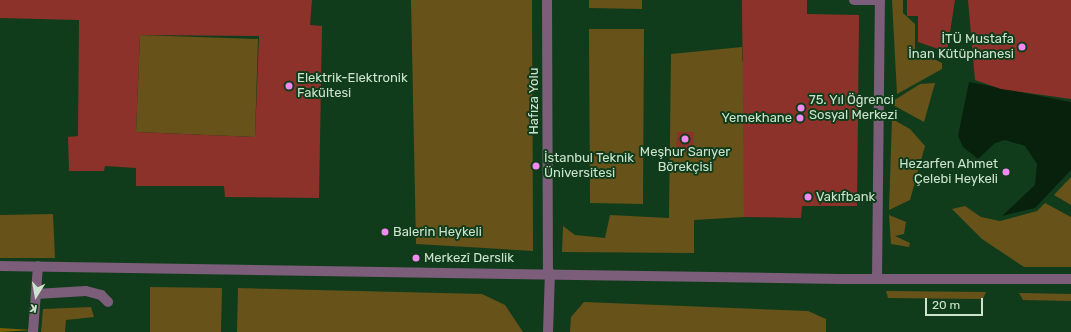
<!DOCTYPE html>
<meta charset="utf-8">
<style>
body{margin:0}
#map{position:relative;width:1071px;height:332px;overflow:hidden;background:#113c1b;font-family:Rubik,sans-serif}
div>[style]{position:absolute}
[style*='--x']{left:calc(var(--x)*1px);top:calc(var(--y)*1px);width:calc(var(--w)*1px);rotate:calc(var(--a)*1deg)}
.green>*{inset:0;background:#675219}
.forest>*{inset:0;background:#7b5f06}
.water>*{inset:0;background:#07210c}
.building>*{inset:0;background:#8d322b}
.service>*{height:10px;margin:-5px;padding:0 5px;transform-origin:5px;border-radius:5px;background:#7c5e7a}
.pedestrian>*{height:10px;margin:-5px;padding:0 5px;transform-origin:5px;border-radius:5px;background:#7c5e7a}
.minor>*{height:10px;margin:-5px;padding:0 5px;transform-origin:5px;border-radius:5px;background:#7c5e7a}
.dots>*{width:11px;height:11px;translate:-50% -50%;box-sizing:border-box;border:2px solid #113c1b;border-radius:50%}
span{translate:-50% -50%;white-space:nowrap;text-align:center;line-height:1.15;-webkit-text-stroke:4px #113c1b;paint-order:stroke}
.poi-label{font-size:13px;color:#cce3ce}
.right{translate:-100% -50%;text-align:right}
.left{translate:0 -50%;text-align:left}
.street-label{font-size:13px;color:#cce3ce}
.north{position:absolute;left:16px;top:276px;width:40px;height:40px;-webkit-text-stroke:3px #113c1b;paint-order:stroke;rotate:191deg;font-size:11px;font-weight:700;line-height:16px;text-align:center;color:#cce3ce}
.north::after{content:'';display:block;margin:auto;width:14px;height:18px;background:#cce3ce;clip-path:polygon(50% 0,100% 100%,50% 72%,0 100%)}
.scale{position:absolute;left:925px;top:298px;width:58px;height:18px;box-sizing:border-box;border:2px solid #cce3ce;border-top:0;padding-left:5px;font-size:12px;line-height:14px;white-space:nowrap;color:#cce3ce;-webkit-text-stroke:3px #113c1b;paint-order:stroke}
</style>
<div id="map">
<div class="green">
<div style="clip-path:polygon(411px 0,532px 0,533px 251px,416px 244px)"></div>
<div style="clip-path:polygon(589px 0,642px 0,642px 9px,589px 8px)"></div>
<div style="clip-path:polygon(892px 0,903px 0,903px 13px,915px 24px,915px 50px,942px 63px,942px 69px,897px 94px)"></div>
<div style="clip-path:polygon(589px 29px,644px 29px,643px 204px,590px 203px)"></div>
<div style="clip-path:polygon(140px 35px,258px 39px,255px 137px,136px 132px)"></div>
<div style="clip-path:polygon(742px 47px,742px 61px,754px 61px,745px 157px,744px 217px,694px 220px,694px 253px,562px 252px,563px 226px,575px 235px,605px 238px,610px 215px,669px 218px,671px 54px)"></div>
<div style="clip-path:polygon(935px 83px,924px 122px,893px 105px,893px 101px,920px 84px)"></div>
<div style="clip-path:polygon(892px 119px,910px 129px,925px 146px,910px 200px,889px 210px)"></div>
<div style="clip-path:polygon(1071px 177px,1071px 205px,1054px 195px)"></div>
<div style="clip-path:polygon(1045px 203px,1071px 217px,1071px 267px,1024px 267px,982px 239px,952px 209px,965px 206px,981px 217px,1000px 221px,1037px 211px)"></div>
<div style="clip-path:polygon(53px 214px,55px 258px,0 258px,0 215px)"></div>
<div style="clip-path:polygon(889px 215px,906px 222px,904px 234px,895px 236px,910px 243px,909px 247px,891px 244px)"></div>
<div style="clip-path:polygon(150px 287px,222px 288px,221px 332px,150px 332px)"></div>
<div style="clip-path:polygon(238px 288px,482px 294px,505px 305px,523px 332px,237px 332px)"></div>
<div style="clip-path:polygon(886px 291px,986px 292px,983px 299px,888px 298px)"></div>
<div style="clip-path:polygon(1019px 293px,1071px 294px,1071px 301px,1023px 300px)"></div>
<div style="clip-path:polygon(584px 302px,808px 311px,826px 319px,826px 332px,570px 332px,571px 317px)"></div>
<div style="clip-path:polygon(91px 307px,94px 317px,66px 320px,65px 332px,41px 332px,43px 309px)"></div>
</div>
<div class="forest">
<div style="clip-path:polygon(0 328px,33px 330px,0 332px)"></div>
</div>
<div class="water">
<div style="clip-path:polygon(969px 82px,1071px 102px,1071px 170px,1035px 208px,1002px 216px,1035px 185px,1037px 164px,1025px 146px,1005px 140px,995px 143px,978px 159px,963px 147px,958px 136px)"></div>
</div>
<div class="building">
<div style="clip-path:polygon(evenodd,0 0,312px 0,310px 25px,322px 26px,319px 198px,225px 197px,224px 186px,136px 186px,136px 168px,105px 166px,104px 171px,69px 171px,68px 137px,78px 136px,79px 20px,0 18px,0 0,140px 35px,259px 36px,255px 137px,136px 132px,140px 35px)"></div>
<div style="clip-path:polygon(742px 0,807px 0,807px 14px,859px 15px,857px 206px,802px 206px,801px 218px,744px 217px)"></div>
<div style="clip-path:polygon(907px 0,955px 0,947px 52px,918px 42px,918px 16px,907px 16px)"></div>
<div style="clip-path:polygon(968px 0,1071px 0,1071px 99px,1001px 89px,975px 80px)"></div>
<div style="clip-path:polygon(677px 132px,694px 132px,693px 151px,676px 151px)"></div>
</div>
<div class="service">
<div style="--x:854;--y:0;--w:26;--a:0"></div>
<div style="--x:36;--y:294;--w:50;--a:-3.4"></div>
<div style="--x:86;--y:291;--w:16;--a:15"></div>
<div style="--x:101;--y:295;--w:10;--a:45"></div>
<div style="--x:33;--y:332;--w:66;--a:-85.7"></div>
</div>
<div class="pedestrian">
<div style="--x:547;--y:0;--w:273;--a:89.8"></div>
</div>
<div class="minor">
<div style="--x:0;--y:266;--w:840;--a:0.89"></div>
<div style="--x:840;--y:279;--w:231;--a:0"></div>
<div style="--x:877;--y:278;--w:278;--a:-89.4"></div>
<div style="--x:548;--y:332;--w:59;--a:-88.1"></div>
</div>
<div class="dots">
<div style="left:1022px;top:47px;background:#f38af1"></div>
<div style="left:289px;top:86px;background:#f38af1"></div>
<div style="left:801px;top:108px;background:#f38af1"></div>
<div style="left:800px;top:118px;background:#f38af1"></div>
<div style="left:685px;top:139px;background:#f38af1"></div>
<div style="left:536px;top:166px;background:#f38af1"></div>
<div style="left:1006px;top:172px;background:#f38af1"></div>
<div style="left:808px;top:197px;background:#f38af1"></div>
<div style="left:385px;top:232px;background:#f38af1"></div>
<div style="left:416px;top:258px;background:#f38af1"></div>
</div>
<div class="poi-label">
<span class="right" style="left:1014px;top:47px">İTÜ Mustafa<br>İnan Kütüphanesi</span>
<span class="left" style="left:297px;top:86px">Elektrik-Elektronik<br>Fakültesi</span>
<span class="left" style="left:809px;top:108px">75. Yıl Öğrenci<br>Sosyal Merkezi</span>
<span class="right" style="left:792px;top:118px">Yemekhane</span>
<span style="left:685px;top:160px">Meşhur Sarıyer<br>Börekçisi</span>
<span class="left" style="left:544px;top:166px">İstanbul Teknik<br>Üniversitesi</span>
<span class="right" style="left:998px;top:172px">Hezarfen Ahmet<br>Çelebi Heykeli</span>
<span class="left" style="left:816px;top:197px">Vakıfbank</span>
<span class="left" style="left:393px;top:232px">Balerin Heykeli</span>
<span class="left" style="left:424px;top:258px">Merkezî Derslik</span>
</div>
<div class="street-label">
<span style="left:534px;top:101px;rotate:-90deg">Hafıza Yolu</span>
</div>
<div class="north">K</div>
<div class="scale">20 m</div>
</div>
